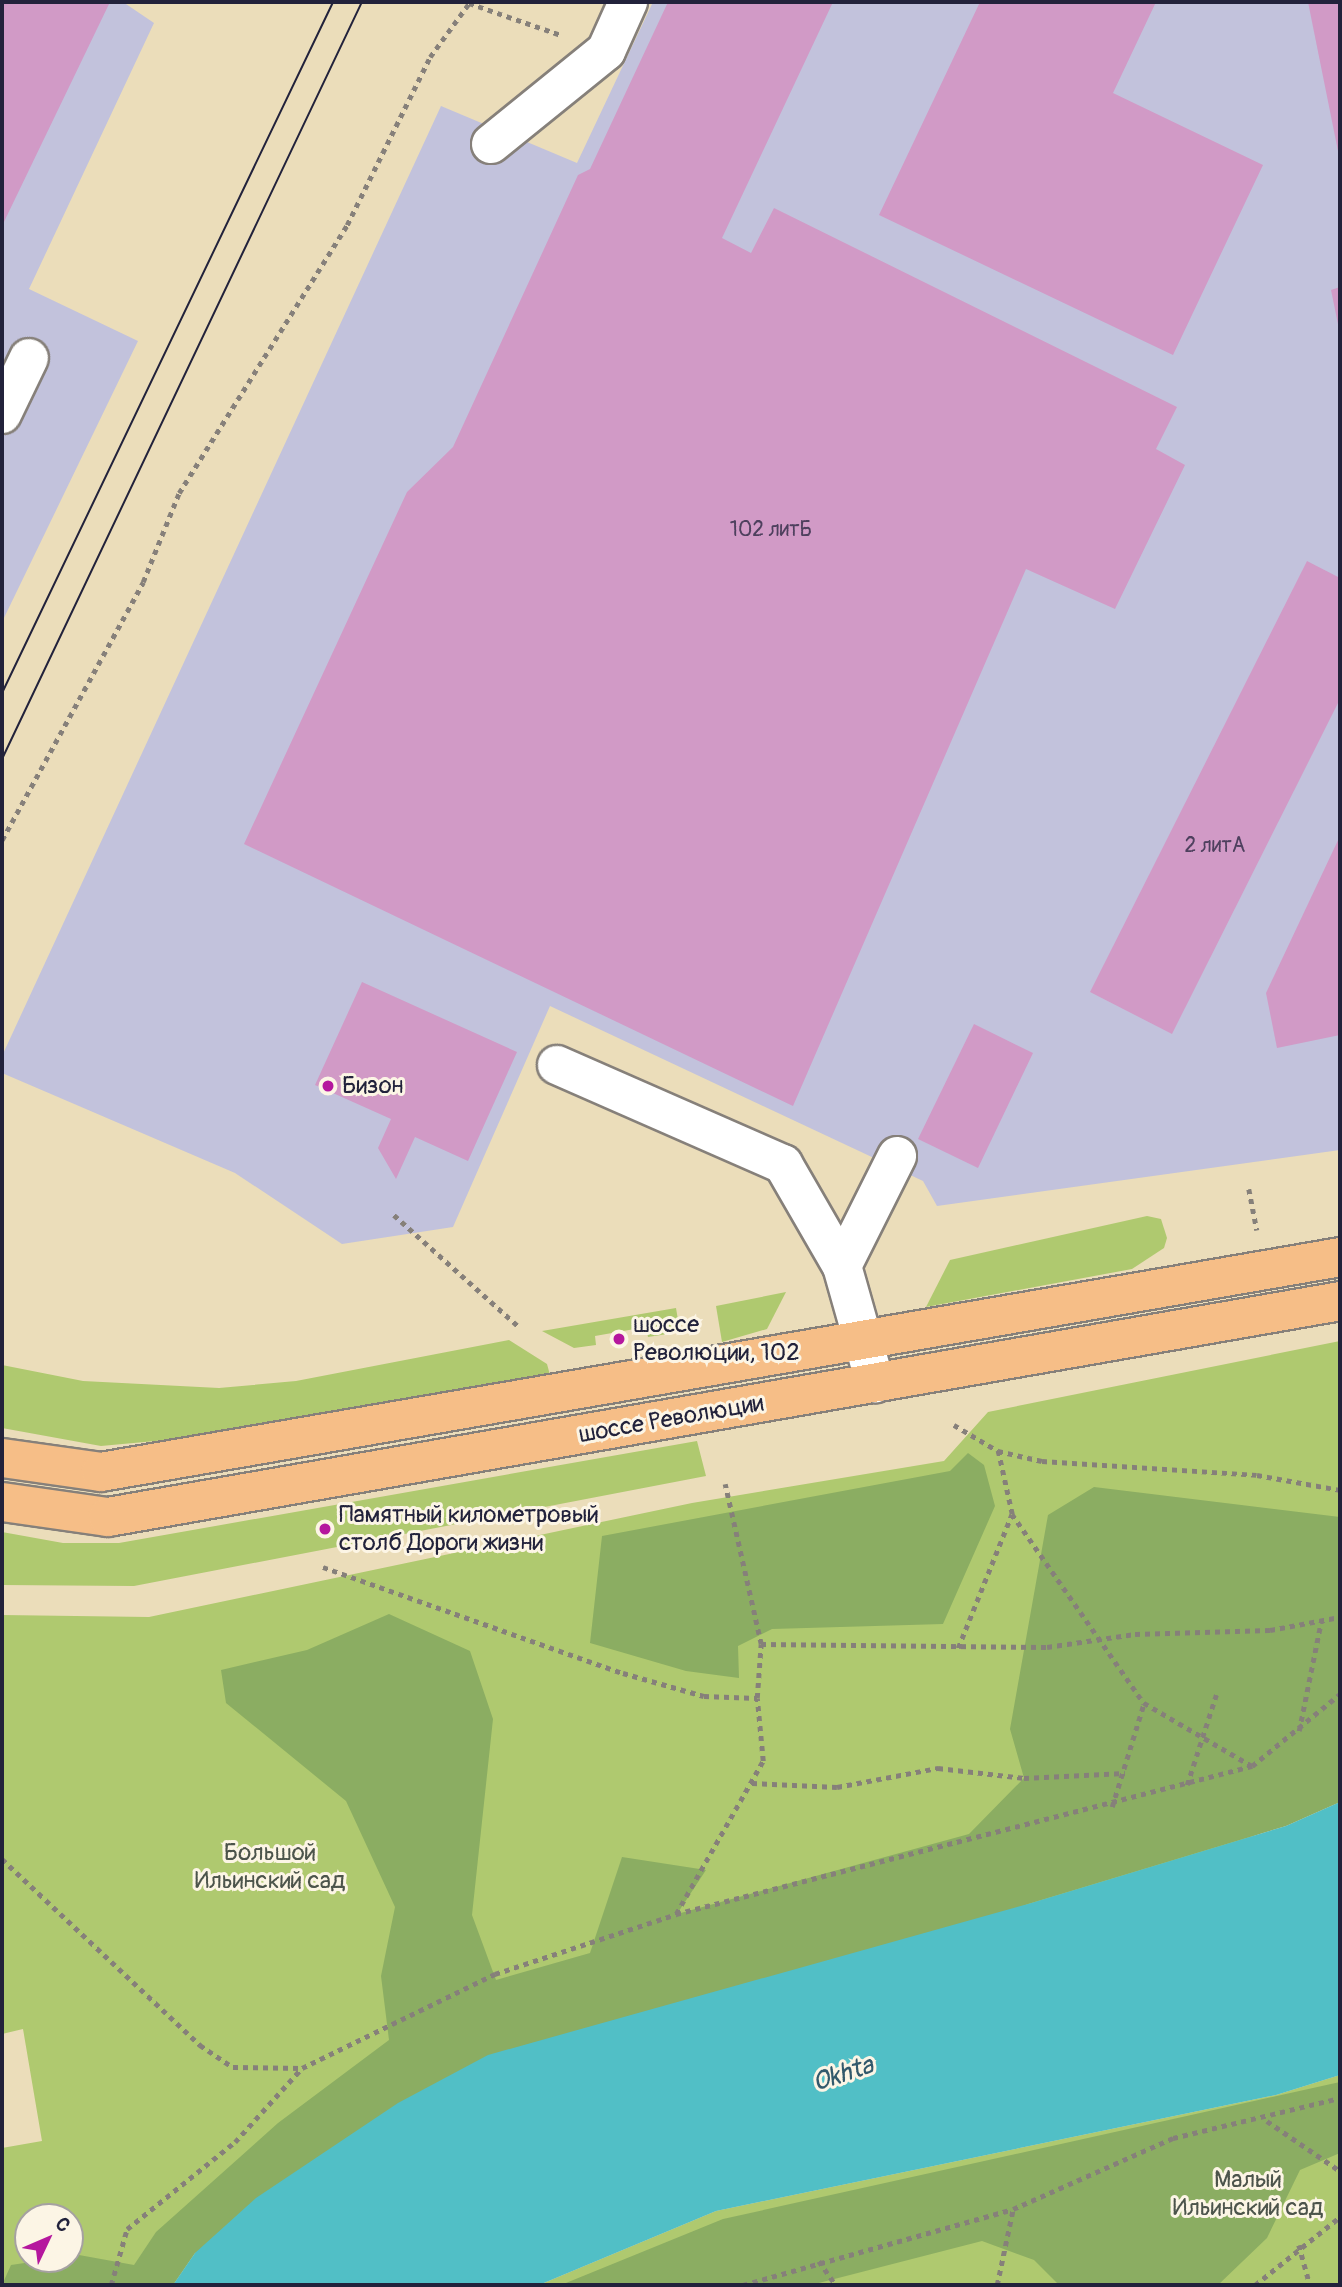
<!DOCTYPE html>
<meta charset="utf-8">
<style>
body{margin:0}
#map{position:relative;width:1342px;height:2287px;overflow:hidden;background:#ebddba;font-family:Pangolin,sans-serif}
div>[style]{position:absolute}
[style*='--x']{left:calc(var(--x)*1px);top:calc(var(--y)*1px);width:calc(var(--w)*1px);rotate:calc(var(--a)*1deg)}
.industrial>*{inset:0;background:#c2c2dc}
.green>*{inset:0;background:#afc96f}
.forest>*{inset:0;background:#8bad62}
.water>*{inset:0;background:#51bfc6}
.building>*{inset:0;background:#d19ac6}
.path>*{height:4.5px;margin-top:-2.25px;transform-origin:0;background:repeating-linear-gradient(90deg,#86807a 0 5px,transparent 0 10px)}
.roads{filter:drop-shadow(2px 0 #86807a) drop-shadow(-2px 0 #86807a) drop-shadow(0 2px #86807a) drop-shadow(0 -2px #86807a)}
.minor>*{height:38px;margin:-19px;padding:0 19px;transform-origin:19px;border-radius:19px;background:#fff}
.major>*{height:38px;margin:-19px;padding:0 19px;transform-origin:19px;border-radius:19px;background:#f6be87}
.tram>*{height:2px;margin:-1px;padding:0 1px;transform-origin:1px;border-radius:1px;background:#22223b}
.dots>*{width:19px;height:19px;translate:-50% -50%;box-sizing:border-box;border:4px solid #fcf5e5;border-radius:50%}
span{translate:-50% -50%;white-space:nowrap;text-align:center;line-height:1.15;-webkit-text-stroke:6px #fcf5e5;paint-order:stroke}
.number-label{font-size:21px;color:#4e405e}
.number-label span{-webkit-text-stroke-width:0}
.poi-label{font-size:24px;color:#22223b}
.left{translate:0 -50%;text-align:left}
.street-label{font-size:24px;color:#22223b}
.park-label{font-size:24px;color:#4c544b}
.water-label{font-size:26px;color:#32596c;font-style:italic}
.frame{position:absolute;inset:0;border:4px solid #22223b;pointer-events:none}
.north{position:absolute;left:14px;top:2203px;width:70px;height:70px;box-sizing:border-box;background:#fcf5e5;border:2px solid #a5a1a1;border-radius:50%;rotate:46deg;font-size:19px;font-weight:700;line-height:28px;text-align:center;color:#22223b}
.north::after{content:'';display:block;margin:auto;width:24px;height:32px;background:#b5179e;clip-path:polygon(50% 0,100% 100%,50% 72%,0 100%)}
</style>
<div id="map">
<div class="industrial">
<div style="clip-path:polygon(2px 2px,123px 2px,154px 23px,29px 289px,138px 341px,2px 622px)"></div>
<div style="clip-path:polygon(653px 2px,1340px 2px,1340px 1150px,937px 1206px,923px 1181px,550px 1006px,453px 1227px,342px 1244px,235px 1173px,2px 1073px,2px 1056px,441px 106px,577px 163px)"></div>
</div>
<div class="green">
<div style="clip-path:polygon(1147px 1216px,1161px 1219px,1167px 1238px,1164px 1248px,1132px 1269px,926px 1307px,950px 1260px)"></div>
<div style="clip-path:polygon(786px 1292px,767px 1329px,722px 1342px,716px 1306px)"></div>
<div style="clip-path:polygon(676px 1308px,680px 1332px,648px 1337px,646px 1327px,595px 1336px,596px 1345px,574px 1348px,542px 1331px)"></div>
<div style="clip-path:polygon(509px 1340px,547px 1364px,550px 1375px,166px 1440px,101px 1446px,2px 1428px,2px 1365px,83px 1381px,219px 1388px,296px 1381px)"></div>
<div style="clip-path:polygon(evenodd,1340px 1341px,1340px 1802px,195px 2253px,173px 2285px,2px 2285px,2px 2148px,42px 2141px,23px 2029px,2px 2034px,2px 1615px,149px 1617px,692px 1503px,944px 1461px,988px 1412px,1340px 1341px,28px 2217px,70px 2217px,70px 2259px,28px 2259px,28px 2217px)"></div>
<div style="clip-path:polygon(697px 1441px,706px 1476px,134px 1586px,2px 1585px,2px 1532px,63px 1543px,119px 1543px)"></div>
<div style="clip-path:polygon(1340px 2075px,1340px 2285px,539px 2285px,716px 2211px,1276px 2095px)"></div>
</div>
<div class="forest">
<div style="clip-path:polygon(968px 1453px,984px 1465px,995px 1506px,943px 1624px,772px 1629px,738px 1646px,739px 1678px,686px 1671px,590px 1643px,602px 1536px,950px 1471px)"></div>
<div style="clip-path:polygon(1094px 1487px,1340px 1517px,1340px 1802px,1286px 1826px,1028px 1904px,195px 2253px,173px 2285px,2px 2285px,11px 2265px,79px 2255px,134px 2265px,156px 2232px,278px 2123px,389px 2040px,381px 1976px,395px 1907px,346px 1801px,226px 1703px,221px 1670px,307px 1650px,389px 1614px,470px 1651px,493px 1719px,472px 1915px,496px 1980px,590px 1953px,622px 1857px,706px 1870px,677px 1914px,969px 1834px,1024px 1778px,1010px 1729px,1048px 1515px)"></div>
<div style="clip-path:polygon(1340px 2082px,1340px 2153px,1300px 2170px,1267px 2238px,1218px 2285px,1059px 2285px,1034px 2260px,982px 2241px,811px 2285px,561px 2285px,723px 2219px)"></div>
</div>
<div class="water">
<div style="clip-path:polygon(1340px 1802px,1340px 2075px,1276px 2095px,716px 2211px,539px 2285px,173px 2285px,195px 2253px,256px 2198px,398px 2103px,488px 2055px,1028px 1904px,1286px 1826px)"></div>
</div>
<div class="building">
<div style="clip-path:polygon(2px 2px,110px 2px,2px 226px)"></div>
<div style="clip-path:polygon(668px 2px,833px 2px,722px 238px,751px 253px,774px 208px,1177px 407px,1156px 449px,1185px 465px,1115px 609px,1026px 569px,793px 1106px,244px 844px,407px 492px,453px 447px,578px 175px,590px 169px)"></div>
<div style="clip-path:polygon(980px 2px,1156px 2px,1113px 93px,1263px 165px,1173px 355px,879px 215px)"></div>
<div style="clip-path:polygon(1308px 2px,1340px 2px,1340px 156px,1339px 156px)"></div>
<div style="clip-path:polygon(1340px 287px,1340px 329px,1339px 329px,1331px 290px)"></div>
<div style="clip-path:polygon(1307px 561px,1340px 578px,1340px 699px,1172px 1034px,1090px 992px)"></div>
<div style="clip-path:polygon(1340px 836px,1340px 1035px,1277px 1048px,1266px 993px)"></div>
<div style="clip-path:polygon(362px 982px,517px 1052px,468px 1161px,415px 1137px,396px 1179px,378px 1148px,391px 1119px,315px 1085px)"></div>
<div style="clip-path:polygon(974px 1024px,1033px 1053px,978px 1168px,918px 1139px)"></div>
</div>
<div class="path">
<div style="--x:469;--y:3;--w:97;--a:19.2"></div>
<div style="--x:2;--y:840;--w:294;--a:-61.3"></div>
<div style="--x:143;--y:582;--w:96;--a:-68"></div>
<div style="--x:179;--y:493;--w:316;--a:-57.9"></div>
<div style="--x:347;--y:225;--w:187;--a:-63.7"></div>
<div style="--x:430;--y:57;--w:68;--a:-54"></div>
<div style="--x:1249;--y:1189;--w:42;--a:79"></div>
<div style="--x:394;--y:1215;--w:166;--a:41.8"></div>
<div style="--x:954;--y:1425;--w:51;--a:30.6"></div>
<div style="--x:998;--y:1451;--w:45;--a:12.8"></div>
<div style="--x:1042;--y:1461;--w:215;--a:3.7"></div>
<div style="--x:1257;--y:1475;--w:84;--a:10.2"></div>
<div style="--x:1012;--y:1514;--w:231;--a:55.1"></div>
<div style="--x:1144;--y:1703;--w:125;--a:30.3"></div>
<div style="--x:323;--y:1567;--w:318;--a:19.5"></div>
<div style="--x:623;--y:1673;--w:84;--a:15.9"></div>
<div style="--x:704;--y:1696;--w:53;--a:2.2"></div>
<div style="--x:761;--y:1644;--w:286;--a:0.6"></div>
<div style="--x:1047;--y:1647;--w:89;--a:-8.4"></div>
<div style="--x:1135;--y:1634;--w:135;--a:-1.7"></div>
<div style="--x:1270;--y:1630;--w:71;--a:-10.5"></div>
<div style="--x:958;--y:1648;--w:144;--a:-68.1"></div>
<div style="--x:1012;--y:1514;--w:65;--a:-102.5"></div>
<div style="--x:1299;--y:1731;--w:111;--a:-78.6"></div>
<div style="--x:752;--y:1783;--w:85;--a:2.7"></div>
<div style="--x:837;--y:1787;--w:103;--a:-10.7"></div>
<div style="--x:938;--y:1768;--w:87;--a:6.6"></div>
<div style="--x:1024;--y:1778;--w:101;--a:-2.8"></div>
<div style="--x:1187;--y:1785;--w:95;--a:-72.1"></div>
<div style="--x:1112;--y:1807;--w:109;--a:-72.9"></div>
<div style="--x:2;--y:1859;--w:272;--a:43.2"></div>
<div style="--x:200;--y:2045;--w:40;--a:34"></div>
<div style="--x:233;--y:2067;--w:69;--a:0.8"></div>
<div style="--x:302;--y:2068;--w:215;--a:-26"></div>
<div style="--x:495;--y:1974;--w:191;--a:-18.3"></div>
<div style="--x:676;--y:1914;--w:176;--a:-60.4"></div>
<div style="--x:763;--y:1761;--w:63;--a:-95.4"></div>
<div style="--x:757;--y:1698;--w:54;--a:-85.8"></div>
<div style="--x:761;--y:1644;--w:164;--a:-102.7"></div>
<div style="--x:676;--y:1914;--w:595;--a:-14.41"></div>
<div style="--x:1252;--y:1766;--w:114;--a:-39.3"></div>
<div style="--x:1267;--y:2121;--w:88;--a:34.4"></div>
<div style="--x:1299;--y:2245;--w:41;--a:74.6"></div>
<div style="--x:819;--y:2261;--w:29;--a:55"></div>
<div style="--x:111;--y:2285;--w:58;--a:-74.1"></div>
<div style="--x:127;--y:2229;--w:139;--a:-38.9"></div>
<div style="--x:235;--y:2142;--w:98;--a:-47.9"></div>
<div style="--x:743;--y:2285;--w:280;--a:-15.7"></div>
<div style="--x:1013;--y:2209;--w:175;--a:-23.9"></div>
<div style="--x:1173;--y:2138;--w:172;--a:-13.5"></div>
<div style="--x:997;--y:2285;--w:78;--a:-78.1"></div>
<div style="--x:1255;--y:2285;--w:109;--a:-38.7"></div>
</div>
<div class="roads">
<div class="minor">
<div style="--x:491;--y:144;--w:148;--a:-39"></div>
<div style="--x:606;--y:51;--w:54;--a:-65.8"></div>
<div style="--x:2;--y:414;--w:62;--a:-64.3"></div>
<div style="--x:557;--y:1065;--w:247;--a:23.7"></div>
<div style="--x:783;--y:1164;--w:118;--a:60"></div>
<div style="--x:842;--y:1266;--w:122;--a:74.2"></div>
<div style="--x:842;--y:1266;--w:123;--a:-63.4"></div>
</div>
<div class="major">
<div style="--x:2;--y:1458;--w:100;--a:8"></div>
<div style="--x:101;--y:1472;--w:1258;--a:-9.84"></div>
<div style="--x:2;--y:1502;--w:107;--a:8.1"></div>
<div style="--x:108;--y:1517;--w:1251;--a:-9.94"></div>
</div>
</div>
<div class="tram">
<div style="--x:2;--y:693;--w:766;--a:-64.4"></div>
<div style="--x:2;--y:759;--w:838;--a:-64.57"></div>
</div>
<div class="dots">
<div style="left:328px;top:1086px;background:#b5179e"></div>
<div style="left:619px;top:1339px;background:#b5179e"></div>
<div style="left:325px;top:1529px;background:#b5179e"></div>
</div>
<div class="number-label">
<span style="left:771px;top:530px">102 литБ</span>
<span style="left:1215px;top:846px">2 литА</span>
</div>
<div class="poi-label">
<span class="left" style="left:342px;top:1086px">Бизон</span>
<span class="left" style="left:633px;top:1339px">шоссе<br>Революции, 102</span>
<span class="left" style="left:339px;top:1529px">Памятный километровый<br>столб Дороги жизни</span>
</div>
<div class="street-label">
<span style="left:671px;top:1419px;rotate:-10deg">шоссе Революции</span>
</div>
<div class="park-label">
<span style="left:270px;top:1867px">Большой<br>Ильинский сад</span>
<span style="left:1248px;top:2194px">Малый<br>Ильинский сад</span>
</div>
<div class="water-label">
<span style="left:843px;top:2075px;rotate:-18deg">Okhta</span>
</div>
<div class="frame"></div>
<div class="north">С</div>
</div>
